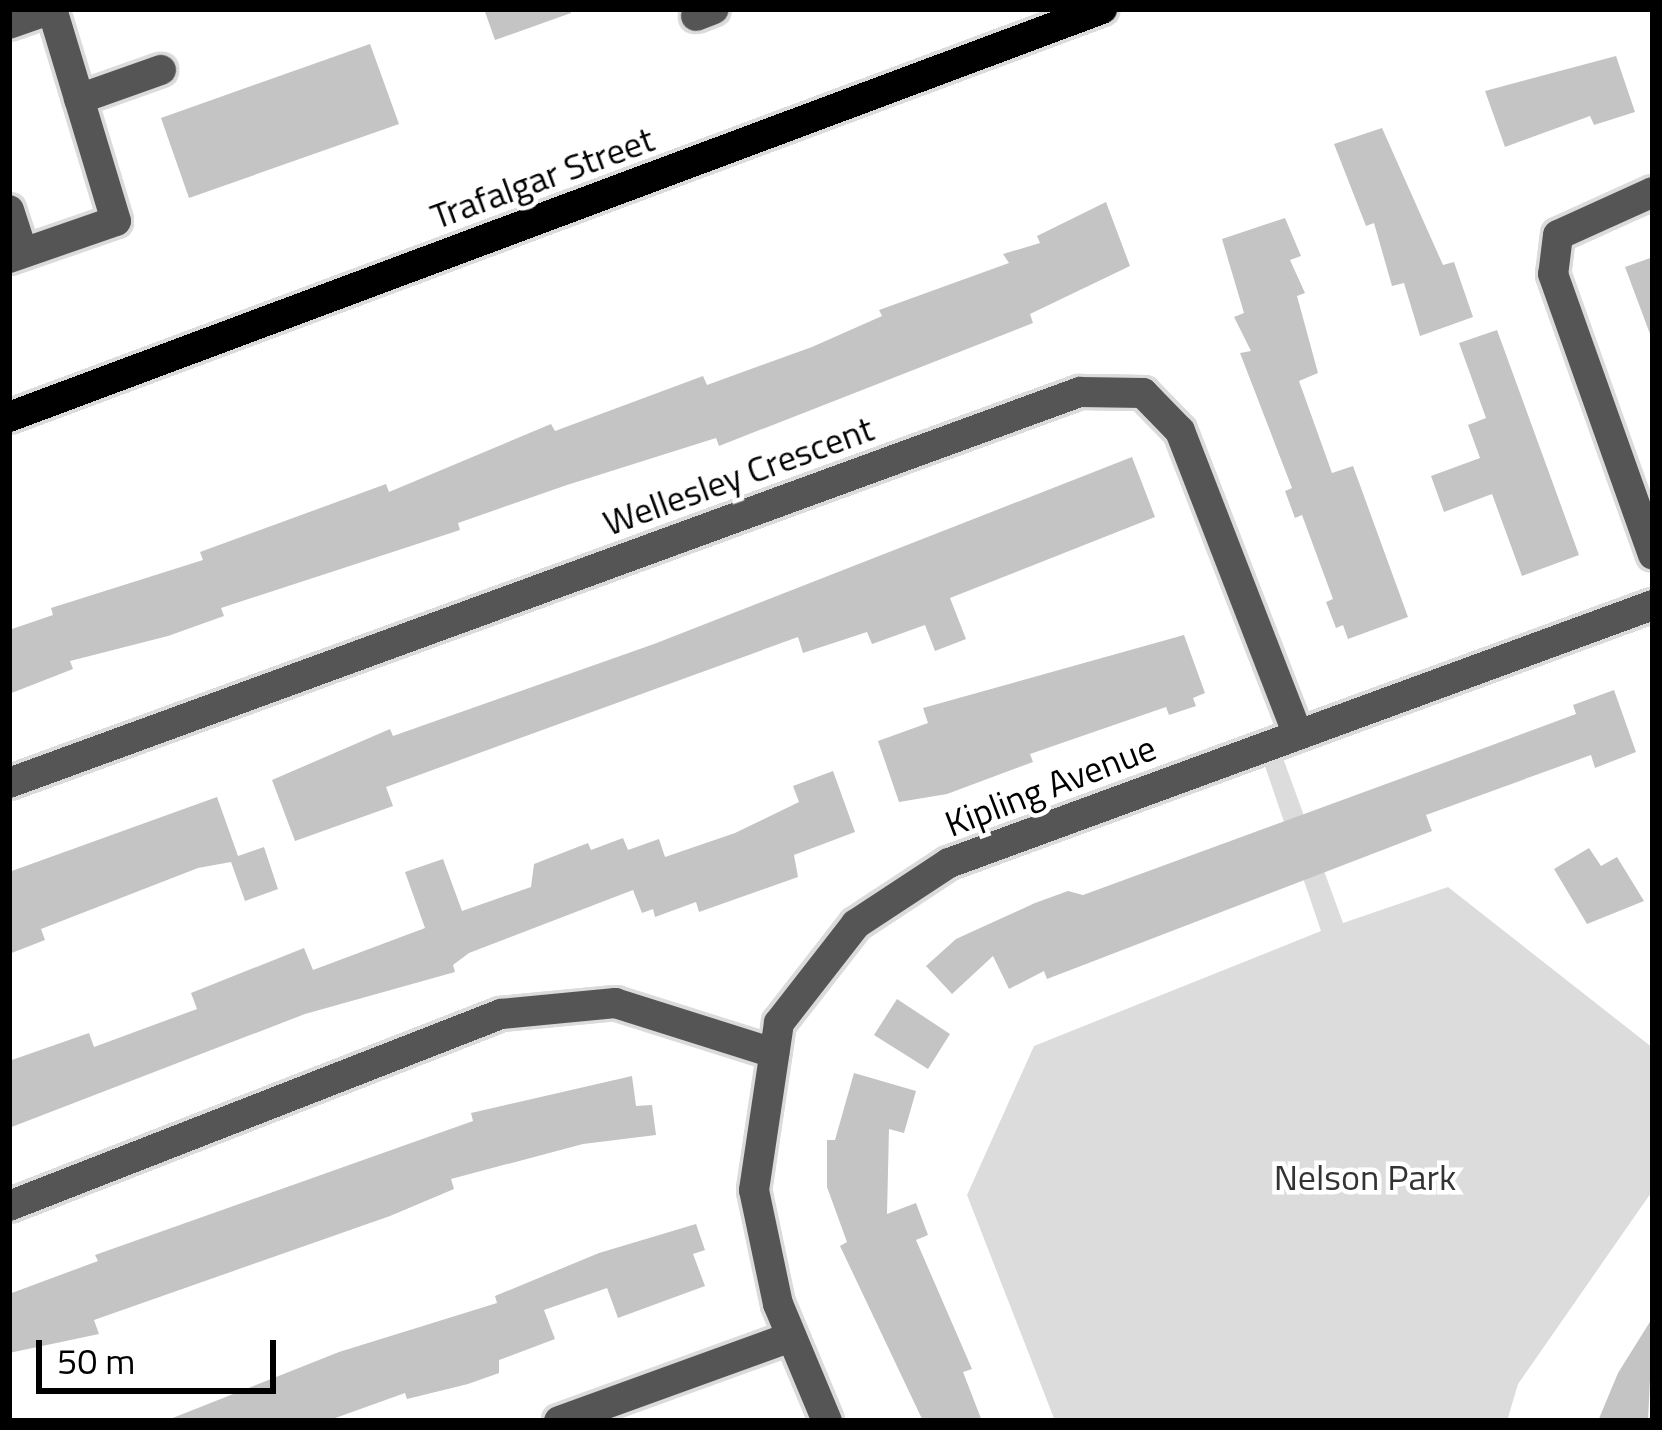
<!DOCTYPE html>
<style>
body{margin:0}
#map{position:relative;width:1662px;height:1430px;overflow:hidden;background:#fff;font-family:"Titillium Web",sans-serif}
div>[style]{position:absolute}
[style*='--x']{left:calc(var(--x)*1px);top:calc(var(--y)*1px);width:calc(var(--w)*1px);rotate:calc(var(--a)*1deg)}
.green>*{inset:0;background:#dcdcdc}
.building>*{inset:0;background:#c4c4c4}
.roads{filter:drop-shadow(3px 0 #dbdbdb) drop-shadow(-3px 0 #dbdbdb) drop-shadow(0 3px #dbdbdb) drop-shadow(0 -3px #dbdbdb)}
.minor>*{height:30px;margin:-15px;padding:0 15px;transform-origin:15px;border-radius:15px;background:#555}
.major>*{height:30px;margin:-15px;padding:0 15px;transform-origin:15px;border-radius:15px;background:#000}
span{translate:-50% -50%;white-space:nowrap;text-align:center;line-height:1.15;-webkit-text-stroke:9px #fff;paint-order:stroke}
.street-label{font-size:36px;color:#000}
.park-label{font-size:36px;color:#333}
.frame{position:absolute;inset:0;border:12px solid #000;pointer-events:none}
.scale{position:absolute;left:36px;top:1340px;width:240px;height:54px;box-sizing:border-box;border:6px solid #000;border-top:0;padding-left:15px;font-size:36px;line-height:42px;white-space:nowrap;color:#000;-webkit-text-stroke:9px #fff;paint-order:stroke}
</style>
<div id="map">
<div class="green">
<div style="clip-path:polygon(1283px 758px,1343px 923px,1448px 887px,1653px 1048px,1653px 1190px,1518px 1384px,1507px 1421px,1055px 1421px,967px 1195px,1034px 1046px,1321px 931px,1265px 766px)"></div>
</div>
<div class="building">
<div style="clip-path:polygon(484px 9px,571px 9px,571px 13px,495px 40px)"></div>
<div style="clip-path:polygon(370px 44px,399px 124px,189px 198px,161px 118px)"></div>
<div style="clip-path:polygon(1616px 56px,1635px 112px,1594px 125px,1590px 116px,1505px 147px,1485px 91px)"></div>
<div style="clip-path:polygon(1382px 128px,1443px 265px,1454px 262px,1473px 317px,1420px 336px,1404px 283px,1392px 286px,1374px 223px,1366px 226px,1334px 144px)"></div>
<div style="clip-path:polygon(1106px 202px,1130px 266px,1030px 314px,1033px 323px,719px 446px,716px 438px,567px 485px,458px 523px,460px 530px,221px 608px,224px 616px,168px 636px,70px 661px,73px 669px,9px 694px,9px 630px,53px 615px,51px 608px,203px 560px,200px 552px,386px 484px,389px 492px,551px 424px,555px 431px,703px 376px,707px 385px,812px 347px,882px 316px,879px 310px,1009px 263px,1003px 254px,1040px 243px,1037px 236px)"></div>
<div style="clip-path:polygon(1285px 218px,1301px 256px,1290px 260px,1305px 293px,1297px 296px,1318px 373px,1299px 381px,1332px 473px,1353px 466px,1408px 617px,1348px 639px,1343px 625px,1336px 628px,1326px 602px,1333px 599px,1302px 515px,1295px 518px,1285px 491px,1292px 488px,1240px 353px,1251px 351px,1234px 317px,1244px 313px,1222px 239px)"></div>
<div style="clip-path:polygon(1653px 257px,1653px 334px,1650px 334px,1625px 267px)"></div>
<div style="clip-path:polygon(1497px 330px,1579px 555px,1522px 576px,1492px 494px,1444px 512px,1431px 476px,1480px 458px,1468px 425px,1486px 418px,1459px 343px)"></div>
<div style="clip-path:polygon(1132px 457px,1155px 517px,950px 598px,966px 639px,935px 651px,925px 625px,872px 644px,867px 632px,803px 653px,798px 637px,386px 787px,393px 806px,295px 841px,272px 780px,390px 729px,393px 736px,654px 644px)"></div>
<div style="clip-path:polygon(1184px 635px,1205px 693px,1193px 698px,1196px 706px,1169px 715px,1166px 707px,1030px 754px,1033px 762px,947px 794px,899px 802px,878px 741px,928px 723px,923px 708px)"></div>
<div style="clip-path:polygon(1614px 690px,1636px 752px,1595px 768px,1591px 755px,1426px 815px,1432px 831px,1047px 979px,1044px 971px,1009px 989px,993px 956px,952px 994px,926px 966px,956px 939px,1035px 903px,1068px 891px,1083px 895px,1487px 747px,1576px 714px,1573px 705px)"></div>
<div style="clip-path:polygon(833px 771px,855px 832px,794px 855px,798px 877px,699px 912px,696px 902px,655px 917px,653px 909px,642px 913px,633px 890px,469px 953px,453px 965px,455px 972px,305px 1014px,9px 1128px,9px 1061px,89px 1033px,94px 1047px,197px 1009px,191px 993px,304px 948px,313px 970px,425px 928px,405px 872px,443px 859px,462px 911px,531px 887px,534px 864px,588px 843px,591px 850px,623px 838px,628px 850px,659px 839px,665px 857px,735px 833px,799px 802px,793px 786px)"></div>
<div style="clip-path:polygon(217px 797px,238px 856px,264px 847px,278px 889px,245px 901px,231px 862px,198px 868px,41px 929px,45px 940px,9px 954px,9px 872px)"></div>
<div style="clip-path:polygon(1589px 848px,1601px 866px,1617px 857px,1644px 901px,1587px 924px,1554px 869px)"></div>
<div style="clip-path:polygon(897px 999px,950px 1034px,928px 1069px,874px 1035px)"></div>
<div style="clip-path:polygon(854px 1073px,916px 1091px,904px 1133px,889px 1129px,887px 1214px,916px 1203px,928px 1235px,916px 1240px,972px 1369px,963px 1372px,982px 1421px,923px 1421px,840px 1246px,847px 1242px,827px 1187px,827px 1140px,835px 1140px)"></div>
<div style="clip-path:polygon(632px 1076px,636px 1106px,652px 1105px,656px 1135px,583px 1144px,451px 1179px,454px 1189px,390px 1216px,94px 1320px,99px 1334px,9px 1353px,9px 1294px,98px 1261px,95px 1255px,473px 1121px,471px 1113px)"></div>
<div style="clip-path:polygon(696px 1224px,705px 1250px,693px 1254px,705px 1286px,618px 1318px,607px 1288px,544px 1310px,555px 1339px,499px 1360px,499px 1373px,468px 1384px,407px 1399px,405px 1393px,327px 1421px,165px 1421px,339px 1352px,497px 1303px,495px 1296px,599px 1253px)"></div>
<div style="clip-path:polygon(1653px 1317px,1648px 1421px,1598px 1421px,1618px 1373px)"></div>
</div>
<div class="roads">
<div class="minor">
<div style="--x:696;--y:16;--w:19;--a:-21"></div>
<div style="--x:9;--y:24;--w:46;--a:-19.2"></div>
<div style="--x:79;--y:99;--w:87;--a:-19.5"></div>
<div style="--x:1653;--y:192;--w:104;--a:155.6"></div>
<div style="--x:1558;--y:235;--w:39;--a:97"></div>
<div style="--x:1553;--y:274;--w:298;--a:70.4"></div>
<div style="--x:9;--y:210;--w:45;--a:72"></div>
<div style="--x:9;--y:258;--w:113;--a:-19.1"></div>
<div style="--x:116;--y:221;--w:221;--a:-106.8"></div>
<div style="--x:9;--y:783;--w:1140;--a:-20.06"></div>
<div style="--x:1080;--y:392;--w:63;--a:0.9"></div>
<div style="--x:1143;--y:393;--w:53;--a:45.8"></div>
<div style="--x:1180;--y:431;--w:326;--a:68.8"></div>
<div style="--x:9;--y:1206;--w:528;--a:-21.32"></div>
<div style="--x:501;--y:1014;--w:115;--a:-5.5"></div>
<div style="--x:615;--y:1003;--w:167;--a:17.5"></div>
<div style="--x:559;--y:1421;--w:247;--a:-19.9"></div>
<div style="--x:827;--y:1421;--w:127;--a:-112.7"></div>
<div style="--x:778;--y:1304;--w:116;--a:-101.9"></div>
<div style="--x:754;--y:1190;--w:169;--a:-81.5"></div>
<div style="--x:779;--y:1023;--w:125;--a:-52.1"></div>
<div style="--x:856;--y:924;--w:111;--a:-33.3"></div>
<div style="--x:949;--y:863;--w:750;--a:-20.13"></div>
</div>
<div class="major">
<div style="--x:9;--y:417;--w:1167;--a:-20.47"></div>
</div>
</div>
<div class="street-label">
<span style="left:542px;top:177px;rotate:-20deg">Trafalgar Street</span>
<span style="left:738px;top:475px;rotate:-20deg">Wellesley Crescent</span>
<span style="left:1050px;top:785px;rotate:-21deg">Kipling Avenue</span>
</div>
<div class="park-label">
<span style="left:1365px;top:1177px">Nelson Park</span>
</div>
<div class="frame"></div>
<div class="scale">50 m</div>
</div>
